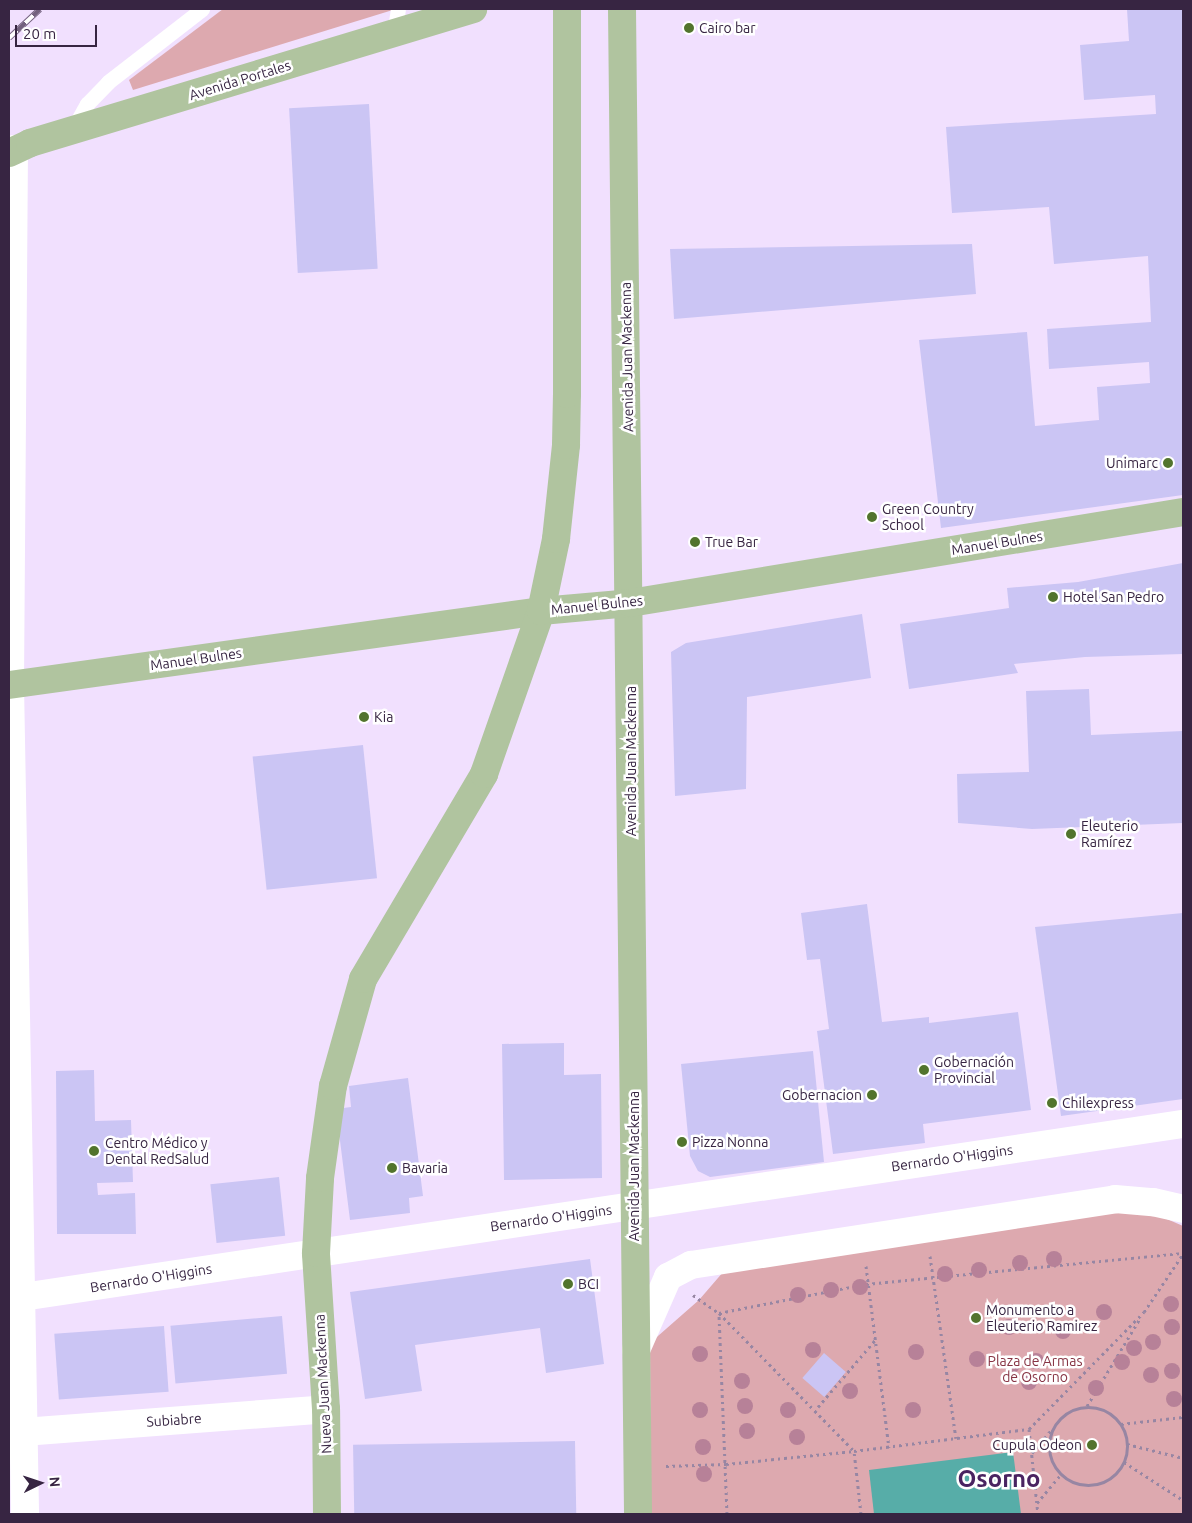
<!DOCTYPE html>
<meta charset="utf-8">
<style>
body{margin:0}
#map{position:relative;width:1192px;height:1523px;overflow:hidden;background:#f1e0fe;font-family:Ubuntu,sans-serif}
div>[style]{position:absolute}
.green>*{inset:0;background:#dda9af}
.water>*{inset:0;background:#57ada8}
.building>*{inset:0;background:#cbc5f4;transform-origin:0 0}
.path>*{height:3px;margin-top:-1.5px;transform-origin:0;background:repeating-linear-gradient(90deg,#9786a3 0 2.5px,transparent 0 6.5px)}
.path>.ring{margin:-1.5px;padding:0;box-sizing:content-box;background:none;border:3px solid #9786a3;border-radius:50%}
.service>*{height:15px;margin:-7.5px;padding:0 7.5px;transform-origin:7.5px;border-radius:7.5px;background:#fff}
.minor>*{height:28px;margin:-14px;padding:0 14px;transform-origin:14px;border-radius:14px;background:#fff}
.tertiary>*{height:28px;margin:-14px;padding:0 14px;transform-origin:14px;border-radius:14px;background:#fff}
.primary>*{height:28px;margin:-14px;padding:0 14px;transform-origin:14px;border-radius:14px;background:#b0c49f}
.rail>*{height:5.5px;margin-top:-2.75px;transform-origin:0;background:repeating-linear-gradient(90deg,#fff 0 11px,#73617e 0 22px);box-sizing:border-box;border-block:1px solid #73617e}
.trees>*{width:16px;height:16px;margin:-8px;border-radius:50%;background:#b78198}
.dots>*{width:14px;height:14px;translate:-50% -50%;box-sizing:border-box;border:2px solid #fff;border-radius:50%}
span{translate:-50% -50%;white-space:nowrap;text-align:center;line-height:1.15;-webkit-text-stroke:5px #fff;paint-order:stroke}
.poi-label{font-size:14px;color:#372542}
.left{translate:0 -50%;text-align:left}
.right{translate:-100% -50%;text-align:right}
.street-label{font-size:14px;color:#372542}
.park-label{font-size:14px;color:#873444}
.town-label{font-size:24px;color:#4a2361;font-weight:700}
.frame{position:absolute;inset:0;border:10px solid #372542;pointer-events:none}
.north{position:absolute;left:15px;top:1458px;width:50px;height:50px;-webkit-text-stroke:4px #fff;paint-order:stroke;rotate:86deg;font-size:14px;font-weight:700;line-height:20px;text-align:center;color:#372542}
.north::after{content:'';display:block;margin:auto;width:18px;height:22px;background:#372542;clip-path:polygon(50% 0,100% 100%,50% 72%,0 100%)}
.scale{position:absolute;left:15px;top:25px;width:82px;height:22px;box-sizing:border-box;border:2px solid #372542;border-top:0;padding-left:6px;font-size:15px;line-height:18px;white-space:nowrap;color:#372542;-webkit-text-stroke:4px #fff;paint-order:stroke}
</style>
<div id="map">
<div class="green">
<i style="clip-path:polygon(223px 9px,396px 9px,133px 90px,129px 80px)"></i>
<i style="clip-path:polygon(1137px 1206px,1183px 1226px,1183px 1514px,651px 1514px,650px 1343px,699px 1300px,724px 1271px)"></i>
</div>
<div class="water">
<i style="clip-path:polygon(1013px 1452px,1021px 1514px,874px 1514px,869px 1470px)"></i>
</div>
<div class="building">
<i style="clip-path:polygon(1127px 9px,1183px 9px,1183px 495px,941px 528px,919px 340px,1027px 332px,1035px 426px,1099px 420px,1097px 387px,1150px 383px,1149px 362px,1049px 369px,1047px 329px,1151px 322px,1148px 256px,1054px 264px,1049px 207px,952px 213px,946px 127px,1156px 114px,1155px 95px,1084px 100px,1080px 45px,1129px 41px)"></i>
<i style="left:369px;top:104px;width:165px;height:80px;rotate:87deg"></i>
<i style="clip-path:polygon(972px 244px,976px 294px,674px 319px,670px 249px)"></i>
<i style="clip-path:polygon(1183px 563px,1183px 654px,1085px 657px,1014px 664px,1018px 673px,909px 689px,900px 624px,1009px 608px,1007px 588px,1078px 582px)"></i>
<i style="clip-path:polygon(862px 614px,871px 678px,747px 697px,746px 789px,675px 796px,671px 652px,686px 643px)"></i>
<i style="clip-path:polygon(1089px 689px,1091px 735px,1183px 731px,1183px 823px,1032px 829px,958px 823px,957px 774px,1029px 772px,1026px 691px)"></i>
<i style="left:363px;top:745px;width:134px;height:111px;rotate:84deg"></i>
<i style="clip-path:polygon(867px 904px,882px 1022px,929px 1017px,929px 1023px,1018px 1012px,1031px 1110px,923px 1124px,925px 1143px,833px 1154px,817px 1031px,829px 1029px,820px 959px,807px 960px,801px 913px)"></i>
<i style="clip-path:polygon(1183px 913px,1183px 1099px,1061px 1116px,1035px 927px)"></i>
<i style="clip-path:polygon(564px 1043px,564px 1075px,601px 1074px,602px 1178px,504px 1180px,502px 1044px)"></i>
<i style="clip-path:polygon(813px 1051px,824px 1162px,710px 1177px,698px 1171px,690px 1156px,681px 1064px)"></i>
<i style="clip-path:polygon(94px 1070px,95px 1121px,131px 1120px,133px 1182px,97px 1183px,98px 1195px,135px 1193px,136px 1234px,57px 1234px,56px 1071px)"></i>
<i style="clip-path:polygon(408px 1078px,423px 1196px,409px 1198px,410px 1213px,350px 1220px,336px 1109px,351px 1107px,349px 1086px)"></i>
<i style="left:279px;top:1177px;width:59px;height:69px;rotate:84deg"></i>
<i style="clip-path:polygon(590px 1259px,604px 1364px,546px 1373px,540px 1328px,415px 1345px,422px 1391px,365px 1399px,350px 1292px)"></i>
<i style="left:282px;top:1316px;width:58px;height:112px;rotate:85deg"></i>
<i style="left:164px;top:1326px;width:66px;height:110px;rotate:86deg"></i>
<i style="left:824px;top:1353px;width:29px;height:33px;rotate:41deg"></i>
<i style="left:575px;top:1441px;width:73px;height:222px;rotate:89deg"></i>
</div>
<div class="path">
<i style="left:930px;top:1256px;width:184px;rotate:81.9deg"></i>
<i style="left:866px;top:1266px;width:183px;rotate:82.8deg"></i>
<i style="left:693px;top:1295px;width:32px;rotate:35deg"></i>
<i style="left:719px;top:1313px;width:193px;rotate:45.6deg"></i>
<i style="left:1087px;top:1406px;width:104px;rotate:-58.8deg"></i>
<i class="ring" style="left:1049px;top:1407px;width:75px;height:75px"></i>
<i style="left:818px;top:1407px;width:89px;rotate:-49.5deg"></i>
<i style="left:1121px;top:1424px;width:62px;rotate:-6.4deg"></i>
<i style="left:1029px;top:1429px;width:164px;rotate:-45.5deg"></i>
<i style="left:1144px;top:1312px;width:70px;rotate:-56.1deg"></i>
<i style="left:1127px;top:1444px;width:58px;rotate:14deg"></i>
<i style="left:1032px;top:1453px;width:31px;rotate:-50deg"></i>
<i style="left:1124px;top:1462px;width:70px;rotate:32.8deg"></i>
<i style="left:666px;top:1466px;width:60px;rotate:-1.9deg"></i>
<i style="left:726px;top:1464px;width:129px;rotate:-5.8deg"></i>
<i style="left:1037px;top:1503px;width:38px;rotate:-50deg"></i>
<i style="left:727px;top:1514px;width:201px;rotate:-92.3deg"></i>
<i style="left:719px;top:1313px;width:150px;rotate:-11.2deg"></i>
<i style="left:866px;top:1284px;width:319px;rotate:-5.6deg"></i>
<i style="left:861px;top:1514px;width:63px;rotate:-96.3deg"></i>
<i style="left:854px;top:1451px;width:176px;rotate:-7.2deg"></i>
<i style="left:1029px;top:1429px;width:85px;rotate:84deg"></i>
</div>
<div class="service">
<i style="left:394px;top:34px;width:25px;rotate:-81deg"></i>
<i style="left:73px;top:129px;width:29px;rotate:-61deg"></i>
<i style="left:87px;top:104px;width:30px;rotate:-46deg"></i>
<i style="left:108px;top:82px;width:119px;rotate:-37.8deg"></i>
</div>
<div class="minor">
<i style="left:9px;top:1299px;width:1187px;rotate:-8.48deg"></i>
<i style="left:636px;top:1350px;width:80px;rotate:-66.3deg"></i>
<i style="left:668px;top:1277px;width:26px;rotate:-28deg"></i>
<i style="left:691px;top:1265px;width:429px;rotate:-8.8deg"></i>
<i style="left:1115px;top:1199px;width:38px;rotate:5deg"></i>
<i style="left:1153px;top:1202px;width:31px;rotate:13deg"></i>
<i style="left:23px;top:1432px;width:304px;rotate:-4.3deg"></i>
</div>
<div class="tertiary">
<i style="left:14px;top:149px;width:536px;rotate:90.43deg"></i>
<i style="left:10px;top:685px;width:829px;rotate:88.96deg"></i>
</div>
<div class="primary">
<i style="left:622px;top:9px;width:1505px;rotate:89.39deg"></i>
<i style="left:9px;top:153px;width:23px;rotate:-25deg"></i>
<i style="left:30px;top:143px;width:463px;rotate:-16.8deg"></i>
<i style="left:9px;top:685px;width:537px;rotate:-7.92deg"></i>
<i style="left:541px;top:611px;width:89px;rotate:-5.1deg"></i>
<i style="left:630px;top:603px;width:560px;rotate:-9.34deg"></i>
<i style="left:327px;top:1514px;width:105px;rotate:-90.5deg"></i>
<i style="left:326px;top:1409px;width:156px;rotate:-93.7deg"></i>
<i style="left:316px;top:1253px;width:75px;rotate:-86.9deg"></i>
<i style="left:320px;top:1178px;width:93px;rotate:-82deg"></i>
<i style="left:333px;top:1086px;width:111px;rotate:-74.3deg"></i>
<i style="left:363px;top:979px;width:238px;rotate:-59.4deg"></i>
<i style="left:484px;top:774px;width:173px;rotate:-70.7deg"></i>
<i style="left:541px;top:611px;width:74px;rotate:-78.2deg"></i>
<i style="left:556px;top:539px;width:95px;rotate:-83.9deg"></i>
<i style="left:566px;top:445px;width:51px;rotate:-88.9deg"></i>
<i style="left:567px;top:394px;width:385px;rotate:-90deg"></i>
</div>
<div class="rail">
<i style="left:9px;top:38px;width:42px;rotate:-43.1deg"></i>
</div>
<div class="trees">
<i style="left:1054px;top:1259px"></i>
<i style="left:1020px;top:1263px"></i>
<i style="left:979px;top:1270px"></i>
<i style="left:945px;top:1274px"></i>
<i style="left:860px;top:1287px"></i>
<i style="left:831px;top:1290px"></i>
<i style="left:798px;top:1295px"></i>
<i style="left:1171px;top:1304px"></i>
<i style="left:1104px;top:1312px"></i>
<i style="left:1009px;top:1327px"></i>
<i style="left:1172px;top:1327px"></i>
<i style="left:1063px;top:1331px"></i>
<i style="left:1153px;top:1342px"></i>
<i style="left:1134px;top:1348px"></i>
<i style="left:813px;top:1350px"></i>
<i style="left:916px;top:1352px"></i>
<i style="left:700px;top:1354px"></i>
<i style="left:977px;top:1359px"></i>
<i style="left:1036px;top:1361px"></i>
<i style="left:1122px;top:1362px"></i>
<i style="left:1012px;top:1365px"></i>
<i style="left:1172px;top:1371px"></i>
<i style="left:1151px;top:1375px"></i>
<i style="left:742px;top:1381px"></i>
<i style="left:1029px;top:1382px"></i>
<i style="left:1096px;top:1388px"></i>
<i style="left:850px;top:1391px"></i>
<i style="left:1174px;top:1399px"></i>
<i style="left:745px;top:1406px"></i>
<i style="left:700px;top:1410px"></i>
<i style="left:788px;top:1410px"></i>
<i style="left:913px;top:1410px"></i>
<i style="left:747px;top:1431px"></i>
<i style="left:797px;top:1437px"></i>
<i style="left:703px;top:1447px"></i>
<i style="left:704px;top:1474px"></i>
</div>
<div class="dots">
<i style="left:689px;top:28px;background:#52742d"></i>
<i style="left:1168px;top:463px;background:#52742d"></i>
<i style="left:872px;top:517px;background:#52742d"></i>
<i style="left:695px;top:542px;background:#52742d"></i>
<i style="left:1053px;top:597px;background:#52742d"></i>
<i style="left:364px;top:717px;background:#52742d"></i>
<i style="left:1071px;top:834px;background:#52742d"></i>
<i style="left:924px;top:1070px;background:#52742d"></i>
<i style="left:872px;top:1095px;background:#52742d"></i>
<i style="left:1052px;top:1103px;background:#52742d"></i>
<i style="left:682px;top:1142px;background:#52742d"></i>
<i style="left:94px;top:1151px;background:#52742d"></i>
<i style="left:392px;top:1168px;background:#52742d"></i>
<i style="left:568px;top:1284px;background:#52742d"></i>
<i style="left:976px;top:1318px;background:#52742d"></i>
<i style="left:1092px;top:1445px;background:#52742d"></i>
</div>
<div class="poi-label">
<span class="left" style="left:699px;top:28px">Cairo bar</span>
<span class="right" style="left:1158px;top:463px">Unimarc</span>
<span class="left" style="left:882px;top:517px">Green Country<br>School</span>
<span class="left" style="left:705px;top:542px">True Bar</span>
<span class="left" style="left:1063px;top:597px">Hotel San Pedro</span>
<span class="left" style="left:374px;top:717px">Kia</span>
<span class="left" style="left:1081px;top:834px">Eleuterio<br>Ramírez</span>
<span class="left" style="left:934px;top:1070px">Gobernación<br>Provincial</span>
<span class="right" style="left:862px;top:1095px">Gobernacion</span>
<span class="left" style="left:1062px;top:1103px">Chilexpress</span>
<span class="left" style="left:692px;top:1142px">Pizza Nonna</span>
<span class="left" style="left:105px;top:1151px">Centro Médico y<br>Dental RedSalud</span>
<span class="left" style="left:402px;top:1168px">Bavaria</span>
<span class="left" style="left:578px;top:1284px">BCI</span>
<span class="left" style="left:986px;top:1318px">Monumento a<br>Eleuterio Ramirez</span>
<span class="right" style="left:1082px;top:1445px">Cupula Odeon</span>
</div>
<div class="street-label">
<span style="left:240px;top:80px;rotate:-17deg">Avenida Portales</span>
<span style="left:627px;top:357px;rotate:-91deg">Avenida Juan Mackenna</span>
<span style="left:997px;top:543px;rotate:-9deg">Manuel Bulnes</span>
<span style="left:597px;top:605px;rotate:-6deg">Manuel Bulnes</span>
<span style="left:196px;top:659px;rotate:-8deg">Manuel Bulnes</span>
<span style="left:631px;top:761px;rotate:-90deg">Avenida Juan Mackenna</span>
<span style="left:952px;top:1158px;rotate:-8deg">Bernardo O'Higgins</span>
<span style="left:634px;top:1166px;rotate:-90deg">Avenida Juan Mackenna</span>
<span style="left:551px;top:1218px;rotate:-8deg">Bernardo O'Higgins</span>
<span style="left:151px;top:1278px;rotate:-9deg">Bernardo O'Higgins</span>
<span style="left:323px;top:1384px;rotate:-93deg">Nueva Juan Mackenna</span>
<span style="left:174px;top:1420px;rotate:-4deg">Subiabre</span>
</div>
<div class="park-label">
<span style="left:1035px;top:1369px">Plaza de Armas<br>de Osorno</span>
</div>
<div class="town-label">
<span style="left:999px;top:1479px">Osorno</span>
</div>
<div class="frame"></div>
<div class="north">N</div>
<div class="scale">20 m</div>
</div>
